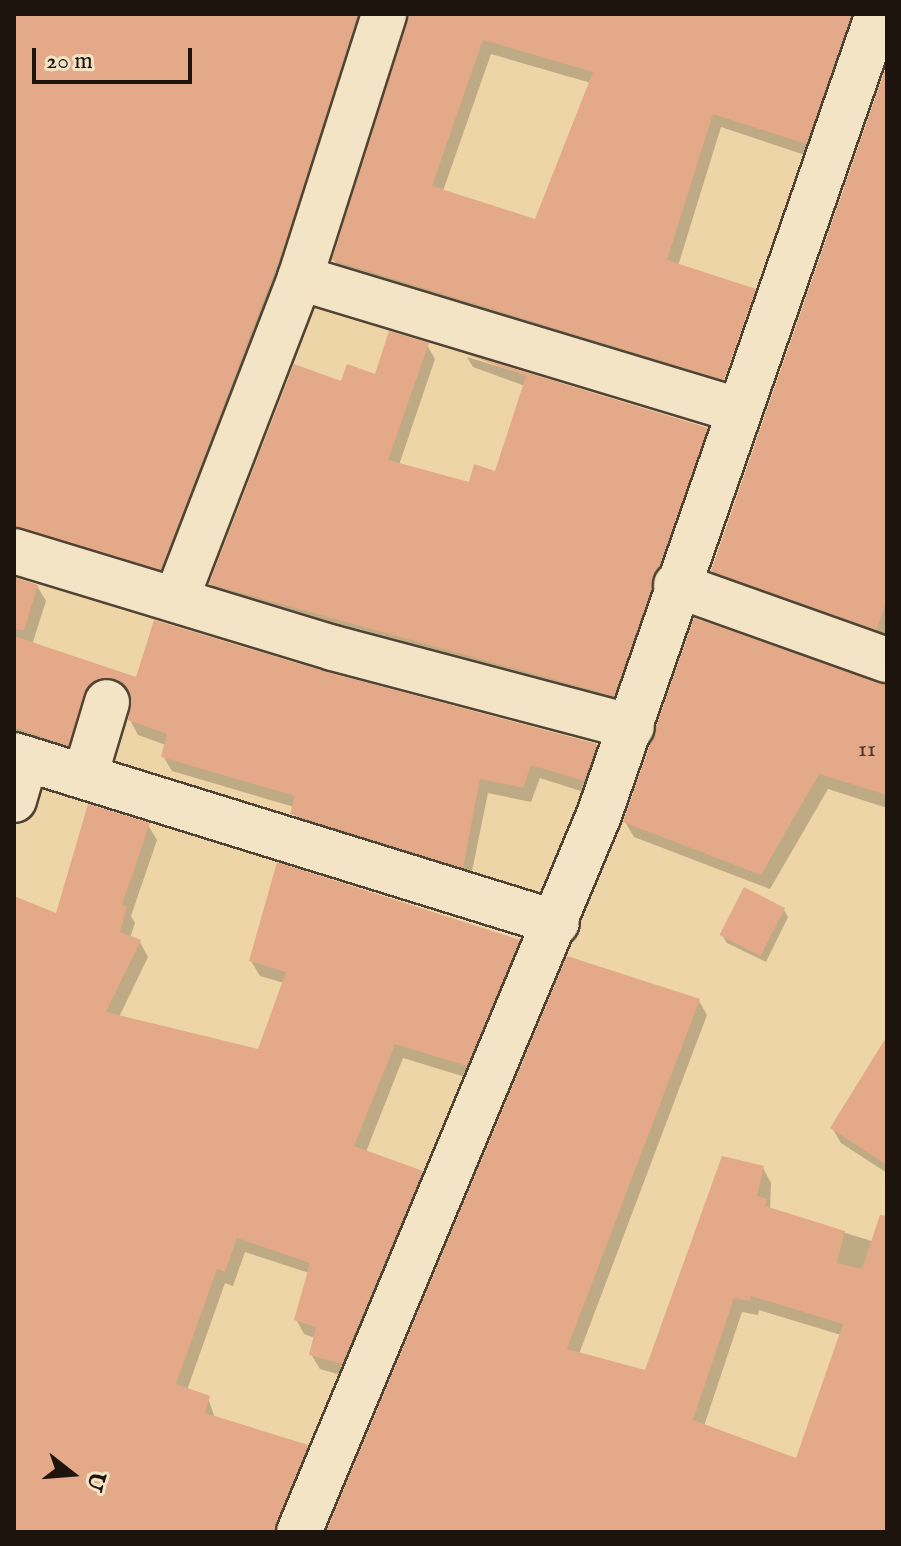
<!DOCTYPE html>
<style>
body{margin:0}
#map{position:relative;width:901px;height:1546px;overflow:hidden;background:#eed5a7;font-family:"IM FELL English",serif}
div>[style]{position:absolute}
.shadow>*{inset:0;background:#0003}
.building>*{inset:0;background:#e3a988;transform-origin:0 0}
.roads{filter:drop-shadow(2px 0 #524434) drop-shadow(-2px 0 #524434) drop-shadow(0 2px #524434) drop-shadow(0 -2px #524434)}
.street>*{height:44px;margin:-22px;padding:0 22px;transform-origin:22px;border-radius:22px;background:#f4e4c6}
span{translate:-50% -50%;white-space:nowrap;text-align:center;line-height:1.15;-webkit-text-stroke:7px #f4e4c6;paint-order:stroke}
.number-label{font-size:24px;color:#4f392c}
.number-label span{-webkit-text-stroke-width:0}
.frame{position:absolute;inset:0;border:16px solid #1e140e;pointer-events:none}
.north{position:absolute;left:32px;top:1434px;width:80px;height:80px;-webkit-text-stroke:6px #f4e4c6;paint-order:stroke;rotate:107deg;font-size:22px;font-weight:700;line-height:32px;text-align:center;color:#1e140e}
.north::after{content:'';display:block;margin:auto;width:28px;height:36px;background:#1e140e;clip-path:polygon(50% 0,100% 100%,50% 72%,0 100%)}
.scale{position:absolute;left:32px;top:48px;width:160px;height:36px;box-sizing:border-box;border:4px solid #1e140e;border-top:0;padding-left:10px;font-size:24px;line-height:28px;white-space:nowrap;color:#1e140e;-webkit-text-stroke:6px #f4e4c6;paint-order:stroke}
</style>
<div id="map">
<div class="shadow">
<i style="clip-path:polygon(14px 14px,374px 14px,169px 583px,14px 543px)"></i>
<i style="clip-path:polygon(evenodd,410px 14px,855px 14px,814px 158px,721px 127px,678px 266px,754px 290px,763px 305px,732px 394px,343px 275px,334px 260px,410px 14px,491px 54px,591px 83px,536px 221px,443px 191px,491px 54px,410px 14px,750px 299px,754px 299px,723px 390px,719px 389px,750px 299px)"></i>
<i style="clip-path:polygon(872px 113px,887px 119px,887px 645px,721px 586px,713px 571px)"></i>
<i style="clip-path:polygon(427px 345px,435px 359px,399px 465px,471px 484px,496px 473px,525px 386px,473px 367px,467px 357px,706px 429px,714px 443px,621px 709px,219px 598px,211px 584px,342px 384px,376px 376px)"></i>
<i style="clip-path:polygon(14px 577px,37px 586px,46px 601px,32px 645px,137px 679px,326px 674px,596px 745px,605px 760px,593px 795px,540px 778px,531px 802px,488px 793px,470px 881px,301px 829px,294px 807px,172px 771px,163px 756px,166px 745px,138px 735px,130px 720px,133px 699px,111px 692px,76px 759px,14px 748px)"></i>
<i style="clip-path:polygon(887px 684px,887px 808px,828px 789px,770px 889px,634px 837px,625px 822px)"></i>
<i style="clip-path:polygon(148px 825px,157px 840px,131px 916px,135px 923px,130px 938px,140px 942px,148px 957px,119px 1017px,259px 1051px,284px 983px,260px 976px,251px 961px,518px 942px,527px 956px,475px 1080px,403px 1058px,366px 1152px,422px 1172px,430px 1187px,351px 1378px,320px 1369px,311px 1354px,315px 1338px,304px 1334px,296px 1319px,309px 1273px,245px 1252px,233px 1286px,225px 1283px,187px 1390px,208px 1398px,215px 1418px,307px 1446px,316px 1461px,286px 1532px,14px 1532px,14px 898px,57px 916px)"></i>
<i style="clip-path:polygon(784px 910px,788px 917px,766px 962px,727px 943px,722px 935px)"></i>
<i style="clip-path:polygon(evenodd,699px 1001px,707px 1015px,579px 1354px,646px 1372px,763px 1168px,771px 1183px,770px 1210px,875px 1242px,887px 1220px,887px 1532px,328px 1532px,699px 1001px,759px 1310px,841px 1335px,798px 1461px,704px 1426px,742px 1312px,758px 1315px,759px 1310px)"></i>
<i style="clip-path:polygon(887px 1054px,887px 1173px,841px 1143px,832px 1128px)"></i>
</div>
<div class="building">
<i style="clip-path:polygon(14px 14px,358px 14px,284px 247px,161px 570px,14px 527px)"></i>
<i style="clip-path:polygon(evenodd,408px 14px,852px 14px,806px 144px,713px 114px,667px 260px,756px 289px,724px 380px,332px 260px,408px 14px,483px 40px,593px 72px,535px 219px,432px 186px,483px 40px)"></i>
<i style="clip-path:polygon(886px 67px,887px 598px,877px 630px,711px 571px)"></i>
<i style="clip-path:polygon(389px 331px,429px 343px,388px 460px,469px 482px,474px 464px,495px 471px,526px 376px,463px 353px,708px 428px,614px 696px,209px 584px,294px 364px,341px 381px,347px 364px,375px 374px)"></i>
<i style="clip-path:polygon(14px 577px,38px 585px,24px 630px,14px 629px)"></i>
<i style="clip-path:polygon(694px 618px,887px 684px,887px 795px,819px 774px,761px 875px,623px 822px)"></i>
<i style="clip-path:polygon(154px 620px,327px 672px,597px 744px,584px 781px,531px 765px,523px 788px,480px 779px,463px 868px,290px 814px,295px 796px,161px 757px,167px 734px,128px 720px,131px 695px,115px 678px,89px 684px,68px 746px,14px 727px,14px 636px,136px 677px)"></i>
<i style="clip-path:polygon(88px 804px,150px 823px,122px 905px,127px 907px,120px 932px,141px 940px,106px 1012px,258px 1049px,286px 972px,249px 961px,277px 862px,520px 940px,467px 1066px,395px 1044px,354px 1146px,423px 1171px,342px 1364px,309px 1355px,316px 1327px,294px 1320px,310px 1263px,237px 1238px,225px 1272px,217px 1269px,176px 1384px,210px 1396px,205px 1413px,308px 1445px,275px 1532px,14px 1532px,14px 896px,56px 913px)"></i>
<i style="left:744px;top:887px;width:46px;height:54px;rotate:27deg"></i>
<i style="clip-path:polygon(evenodd,567px 956px,700px 999px,567px 1349px,645px 1370px,722px 1156px,764px 1166px,757px 1196px,767px 1199px,765px 1206px,845px 1231px,837px 1263px,862px 1269px,880px 1215px,887px 1216px,887px 1532px,326px 1532px,567px 956px,751px 1296px,843px 1324px,796px 1458px,693px 1420px,734px 1298px,750px 1301px,751px 1296px)"></i>
<i style="clip-path:polygon(887px 1036px,887px 1165px,830px 1128px)"></i>
</div>
<div class="roads">
<div class="street">
<i style="left:300px;top:278px;width:456px;rotate:16.8deg"></i>
<i style="left:14px;top:551px;width:333px;rotate:16.9deg"></i>
<i style="left:333px;top:648px;width:309px;rotate:14.8deg"></i>
<i style="left:676px;top:585px;width:224px;rotate:19.6deg"></i>
<i style="left:177px;top:597px;width:342px;rotate:-68.9deg"></i>
<i style="left:300px;top:278px;width:277px;rotate:-72.3deg"></i>
<i style="left:14px;top:755px;width:568px;rotate:17.19deg"></i>
<i style="left:85px;top:776px;width:77px;rotate:-73.4deg"></i>
<i style="left:14px;top:800px;width:43px;rotate:-73.7deg"></i>
<i style="left:299px;top:1532px;width:777px;rotate:-67.3deg"></i>
<i style="left:599px;top:815px;width:848px;rotate:-70.8deg"></i>
</div>
</div>
<div class="number-label">
<span style="left:867px;top:750px">11</span>
</div>
<div class="frame"></div>
<div class="north">U</div>
<div class="scale">20 m</div>
</div>
